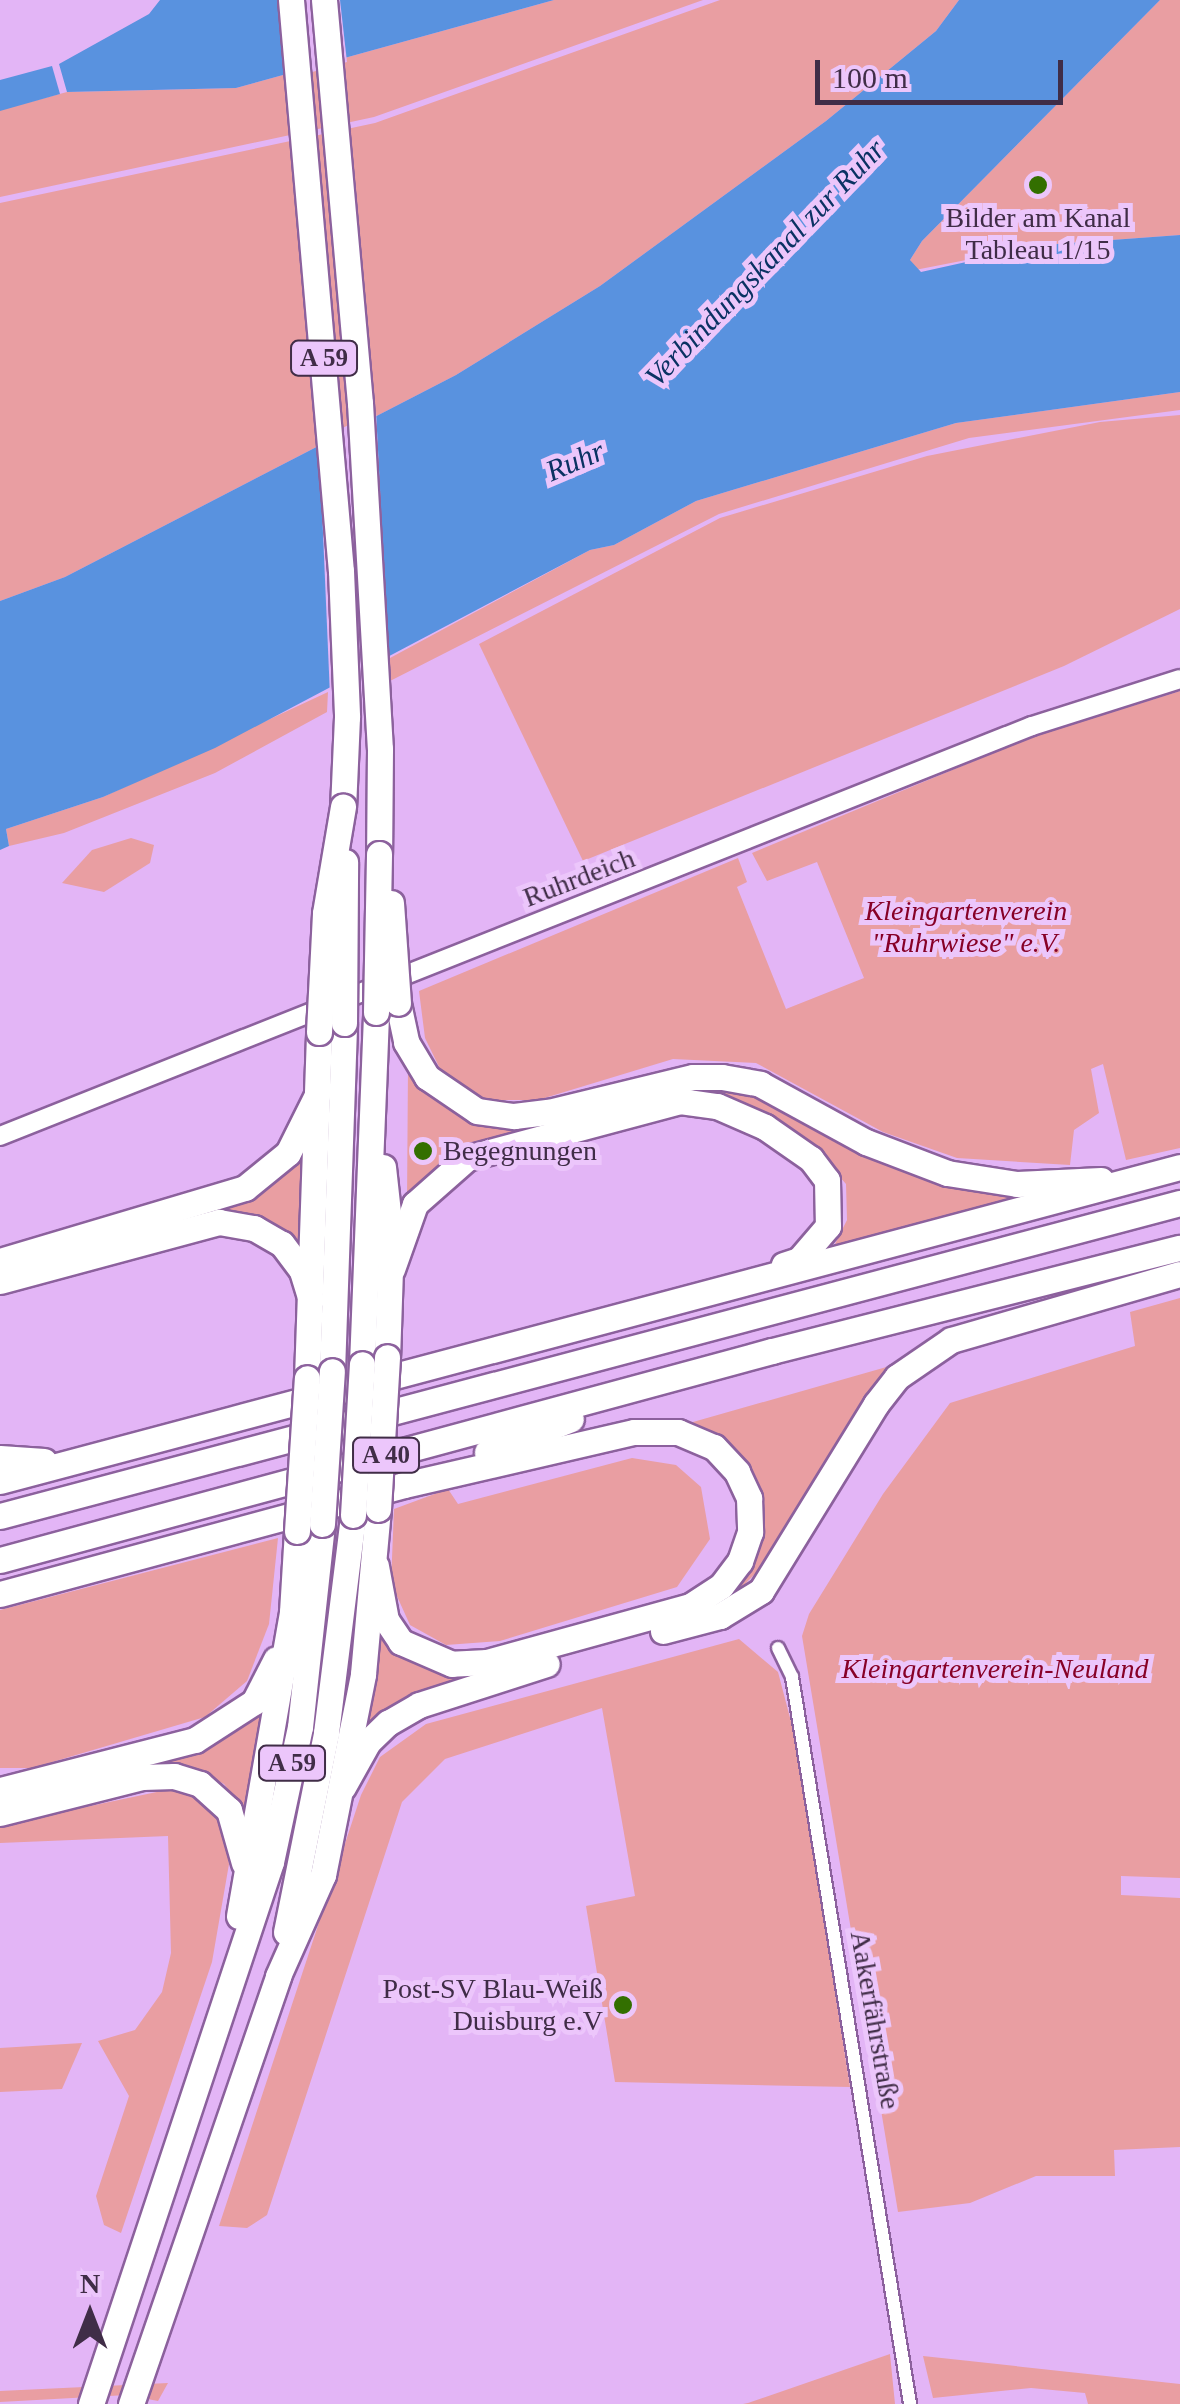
<!DOCTYPE html>
<meta charset="utf-8">
<style>
body{margin:0}
#map{position:relative;width:1180px;height:2404px;overflow:hidden;background:#e3b5f6;font-family:"Times New Roman",serif}
div>[style]{position:absolute}
.green>*{inset:0;background:#e99ea2}
.water>*{inset:0;background:#5992df}
.pier>*{inset:0;background:#e3b5f6}
.roads{filter:drop-shadow(2px 0 #8c619d) drop-shadow(-2px 0 #8c619d) drop-shadow(0 2px #8c619d) drop-shadow(0 -2px #8c619d)}
.street>*{height:12px;margin:-6px;padding:0 6px;transform-origin:6px;border-radius:6px;background:#fff}
.secondary>*{height:18px;margin:-9px;padding:0 9px;transform-origin:9px;border-radius:9px;background:#fff}
.highway>*{height:25px;margin:-12.5px;padding:0 12.5px;transform-origin:12.5px;border-radius:12.5px;background:#fff}
.bridges{filter:drop-shadow(2px 0 #8c619d) drop-shadow(-2px 0 #8c619d) drop-shadow(0 2px #8c619d) drop-shadow(0 -2px #8c619d)}
.highway-bridge>*{height:25px;margin:-12.5px;padding:0 12.5px;transform-origin:12.5px;border-radius:12.5px;background:#fff}
.dots>*{width:28px;height:28px;translate:-50% -50%;box-sizing:border-box;border:5px solid #ecc6fb;border-radius:50%}
span{translate:-50% -50%;white-space:nowrap;text-align:center;line-height:1.15;-webkit-text-stroke:10px #ecc6fb;paint-order:stroke}
.shield-label span{padding:2px 8px;background:#ecc6fb;border:2px solid;border-radius:8px;-webkit-text-stroke-width:0}
.shield-label{font-size:25px;color:#402d47;font-weight:700}
.poi-label{font-size:28px;color:#402d47}
.left{translate:0 -50%;text-align:left}
.right{translate:-100% -50%;text-align:right}
.street-label{font-size:28px;color:#402d47}
.park-label{font-size:28px;color:#870027;font-style:italic}
.water-label{font-size:30px;color:#0a3263;font-style:italic}
.north{position:absolute;left:40px;top:2264px;width:100px;height:100px;-webkit-text-stroke:8px #ecc6fb;paint-order:stroke;rotate:0deg;font-size:28px;font-weight:700;line-height:40px;text-align:center;color:#402d47}
.north::after{content:'';display:block;margin:auto;width:35px;height:45px;background:#402d47;clip-path:polygon(50% 0,100% 100%,50% 72%,0 100%)}
.scale{position:absolute;left:815px;top:60px;width:248px;height:45px;box-sizing:border-box;border:5px solid #402d47;border-top:0;padding-left:12px;font-size:30px;line-height:35px;white-space:nowrap;color:#402d47;-webkit-text-stroke:8px #ecc6fb;paint-order:stroke}
</style>
<div id="map">
<div class="green">
<i style="clip-path:polygon(554px 0,703px 0,374px 117px,0 197px,0 110px,67px 92px,236px 88px)"></i>
<i style="clip-path:polygon(720px 0,959px 0,936px 31px,826px 121px,600px 286px,456px 375px,65px 577px,0 601px,0 203px,375px 123px)"></i>
<i style="clip-path:polygon(1160px 0,1180px 0,1180px 235px,1043px 245px,915px 270px,910px 260px,922px 241px)"></i>
<i style="clip-path:polygon(1180px 392px,1180px 410px,969px 438px,719px 514px,390px 681px,390px 658px,590px 550px,614px 545px,696px 501px,956px 423px)"></i>
<i style="clip-path:polygon(1180px 415px,1180px 609px,1064px 666px,583px 861px,479px 644px,720px 518px,927px 456px,1100px 422px)"></i>
<i style="clip-path:polygon(1180px 691px,1180px 1148px,1126px 1160px,1103px 1064px,1091px 1069px,1099px 1113px,1074px 1130px,1070px 1165px,957px 1158px,883px 1132px,756px 1063px,673px 1059px,538px 1100px,485px 1100px,443px 1075px,425px 1038px,419px 991px,738px 858px,747px 882px,737px 887px,786px 1009px,864px 978px,817px 862px,767px 881px,752px 853px,1032px 737px)"></i>
<i style="clip-path:polygon(328px 692px,327px 712px,215px 773px,64px 833px,9px 846px,6px 829px,103px 797px)"></i>
<i style="clip-path:polygon(131px 838px,154px 845px,150px 863px,104px 892px,62px 883px,92px 850px)"></i>
<i style="clip-path:polygon(408px 1066px,515px 1124px,516px 1131px,443px 1162px,407px 1201px)"></i>
<i style="clip-path:polygon(701px 1085px,740px 1088px,1036px 1193px,834px 1246px,847px 1220px,846px 1184px,814px 1148px,670px 1095px)"></i>
<i style="clip-path:polygon(304px 1146px,301px 1252px,201px 1213px)"></i>
<i style="clip-path:polygon(1180px 1298px,1180px 1878px,1121px 1876px,1121px 1895px,1180px 1898px,1180px 2147px,1114px 2150px,1115px 2176px,1036px 2176px,970px 2203px,898px 2212px,802px 1636px,809px 1614px,883px 1494px,950px 1403px,1135px 1346px,1130px 1312px)"></i>
<i style="clip-path:polygon(890px 1366px,775px 1554px,739px 1590px,763px 1513px,753px 1477px,729px 1443px,686px 1424px)"></i>
<i style="clip-path:polygon(632px 1458px,676px 1465px,701px 1487px,710px 1539px,677px 1587px,500px 1641px,446px 1645px,410px 1625px,391px 1583px,394px 1509px,448px 1489px,458px 1504px)"></i>
<i style="clip-path:polygon(278px 1538px,269px 1624px,247px 1681px,205px 1717px,32px 1768px,0 1768px,0 1610px)"></i>
<i style="clip-path:polygon(378px 1625px,462px 1672px,462px 1680px,361px 1734px)"></i>
<i style="clip-path:polygon(739px 1639px,778px 1672px,794px 1733px,850px 2087px,615px 2082px,586px 1906px,635px 1896px,602px 1708px,445px 1759px,402px 1802px,267px 2215px,247px 2228px,219px 2226px,361px 1795px,380px 1757px,426px 1724px)"></i>
<i style="clip-path:polygon(265px 1702px,245px 1811px,224px 1784px,191px 1766px,151px 1763px)"></i>
<i style="clip-path:polygon(171px 1789px,195px 1793px,220px 1816px,229px 1864px,212px 1962px,121px 2233px,104px 2225px,96px 2196px,129px 2096px,98px 2041px,135px 2030px,162px 1992px,171px 1953px,168px 1836px,0 1843px,0 1825px)"></i>
<i style="clip-path:polygon(82px 2043px,62px 2089px,0 2092px,0 2048px)"></i>
<i style="clip-path:polygon(890px 2354px,895px 2404px,743px 2404px,748px 2403px)"></i>
<i style="clip-path:polygon(923px 2356px,1180px 2384px,1180px 2404px,1088px 2404px,1085px 2393px,1031px 2388px,933px 2398px)"></i>
<i style="clip-path:polygon(168px 2383px,158px 2401px,127px 2395px,0 2402px,0 2391px)"></i>
</div>
<div class="water">
<i style="clip-path:polygon(160px 0,554px 0,236px 88px,67px 92px,59px 64px,149px 14px)"></i>
<i style="clip-path:polygon(959px 0,1160px 0,922px 241px,910px 260px,921px 272px,1043px 245px,1180px 235px,1180px 392px,956px 423px,696px 501px,614px 545px,590px 550px,215px 748px,103px 797px,6px 829px,9px 846px,0 850px,0 601px,65px 577px,456px 375px,600px 286px,826px 121px,936px 31px)"></i>
<i style="clip-path:polygon(52px 66px,60px 94px,0 111px,0 80px)"></i>
</div>
<div class="pier">
<i style="clip-path:polygon(279px 0,340px 0,347px 62px,288px 79px)"></i>
<i style="clip-path:polygon(376px 411px,389px 665px,330px 696px,319px 440px)"></i>
</div>
<div class="roads">
<div class="street">
<i style="left:778px;top:1648px;width:32px;rotate:64deg"></i>
<i style="left:792px;top:1677px;width:737px;rotate:80.78deg"></i>
</div>
<div class="secondary">
<i style="left:0;top:1136px;width:1110px;rotate:-21.67deg"></i>
<i style="left:1032px;top:726px;width:155px;rotate:-17.6deg"></i>
</div>
<div class="highway">
<i style="left:291px;top:0;width:573px;rotate:85deg"></i>
<i style="left:341px;top:571px;width:146px;rotate:87.6deg"></i>
<i style="left:347px;top:717px;width:90px;rotate:92.5deg"></i>
<i style="left:324px;top:0;width:405px;rotate:84.9deg"></i>
<i style="left:360px;top:403px;width:347px;rotate:86.7deg"></i>
<i style="left:380px;top:749px;width:105px;rotate:90.5deg"></i>
<i style="left:398px;top:1003px;width:40px;rotate:78deg"></i>
<i style="left:406px;top:1042px;width:41px;rotate:59deg"></i>
<i style="left:427px;top:1077px;width:60px;rotate:34.2deg"></i>
<i style="left:477px;top:1111px;width:37px;rotate:8deg"></i>
<i style="left:514px;top:1116px;width:35px;rotate:-7deg"></i>
<i style="left:549px;top:1112px;width:148px;rotate:-13.7deg"></i>
<i style="left:693px;top:1077px;width:29px"></i>
<i style="left:722px;top:1077px;width:39px;rotate:10deg"></i>
<i style="left:760px;top:1084px;width:121px;rotate:28.7deg"></i>
<i style="left:866px;top:1142px;width:87px;rotate:20.9deg"></i>
<i style="left:947px;top:1173px;width:71px;rotate:8.9deg"></i>
<i style="left:1017px;top:1184px;width:84px;rotate:-2.7deg"></i>
<i style="left:383px;top:1167px;width:72px;rotate:83.7deg"></i>
<i style="left:391px;top:1239px;width:118px;rotate:91.9deg"></i>
<i style="left:0;top:1261px;width:256px;rotate:-16.6deg"></i>
<i style="left:245px;top:1188px;width:55px;rotate:-39.1deg"></i>
<i style="left:288px;top:1153px;width:65px;rotate:-63.4deg"></i>
<i style="left:392px;top:1269px;width:69px;rotate:-70.5deg"></i>
<i style="left:415px;top:1204px;width:69px;rotate:-41.5deg"></i>
<i style="left:467px;top:1158px;width:220px;rotate:-15deg"></i>
<i style="left:680px;top:1101px;width:37px;rotate:8deg"></i>
<i style="left:717px;top:1106px;width:52px;rotate:23.6deg"></i>
<i style="left:765px;top:1127px;width:56px;rotate:34.8deg"></i>
<i style="left:811px;top:1159px;width:26px;rotate:53deg"></i>
<i style="left:827px;top:1180px;width:46px;rotate:88.8deg"></i>
<i style="left:828px;top:1226px;width:45px;rotate:130.5deg"></i>
<i style="left:799px;top:1260px;width:16px;rotate:162deg"></i>
<i style="left:0;top:1281px;width:227px;rotate:-15.1deg"></i>
<i style="left:219px;top:1222px;width:36px;rotate:10deg"></i>
<i style="left:254px;top:1228px;width:32px;rotate:30deg"></i>
<i style="left:282px;top:1244px;width:34px;rotate:53deg"></i>
<i style="left:302px;top:1271px;width:30px;rotate:73deg"></i>
<i style="left:362px;top:1364px;width:352px;rotate:-87.7deg"></i>
<i style="left:332px;top:1371px;width:348px;rotate:-88deg"></i>
<i style="left:307px;top:1378px;width:346px;rotate:-88deg"></i>
<i style="left:487px;top:1452px;width:90px;rotate:-21.4deg"></i>
<i style="left:0;top:1458px;width:44px;rotate:3.9deg"></i>
<i style="left:0;top:1481px;width:1221px;rotate:-14.9deg"></i>
<i style="left:0;top:1516px;width:1221px;rotate:-14.86deg"></i>
<i style="left:0;top:1560px;width:800px;rotate:-15.15deg"></i>
<i style="left:772px;top:1351px;width:421px;rotate:-14.2deg"></i>
<i style="left:0;top:1594px;width:418px;rotate:-15.1deg"></i>
<i style="left:404px;top:1485px;width:236px;rotate:-13deg"></i>
<i style="left:634px;top:1432px;width:44px"></i>
<i style="left:678px;top:1432px;width:39px;rotate:23deg"></i>
<i style="left:714px;top:1447px;width:34px;rotate:47deg"></i>
<i style="left:737px;top:1472px;width:29px;rotate:65deg"></i>
<i style="left:749px;top:1498px;width:34px;rotate:88deg"></i>
<i style="left:750px;top:1532px;width:31px;rotate:109deg"></i>
<i style="left:740px;top:1561px;width:31px;rotate:127deg"></i>
<i style="left:721px;top:1586px;width:37px;rotate:147deg"></i>
<i style="left:690px;top:1606px;width:211px;rotate:164.6deg"></i>
<i style="left:487px;top:1662px;width:35px;rotate:177deg"></i>
<i style="left:452px;top:1664px;width:56px;rotate:-156.7deg"></i>
<i style="left:401px;top:1642px;width:27px;rotate:-124deg"></i>
<i style="left:386px;top:1620px;width:55px;rotate:-100.5deg"></i>
<i style="left:663px;top:1631px;width:59px;rotate:-14.7deg"></i>
<i style="left:720px;top:1616px;width:48px;rotate:-31.4deg"></i>
<i style="left:761px;top:1591px;width:220px;rotate:-58.4deg"></i>
<i style="left:876px;top:1404px;width:34px;rotate:-52deg"></i>
<i style="left:897px;top:1377px;width:65px;rotate:-34.4deg"></i>
<i style="left:951px;top:1340px;width:238px;rotate:-16.1deg"></i>
<i style="left:343px;top:1787px;width:51px;rotate:-60.9deg"></i>
<i style="left:368px;top:1742px;width:28px;rotate:-44deg"></i>
<i style="left:388px;top:1723px;width:36px;rotate:-30deg"></i>
<i style="left:419px;top:1705px;width:134px;rotate:-17.8deg"></i>
<i style="left:0;top:1790px;width:201px;rotate:-14.4deg"></i>
<i style="left:195px;top:1740px;width:70px;rotate:-32.8deg"></i>
<i style="left:254px;top:1702px;width:48px;rotate:-62.9deg"></i>
<i style="left:0;top:1813px;width:146px;rotate:-14.2deg"></i>
<i style="left:142px;top:1777px;width:32px;rotate:-2deg"></i>
<i style="left:174px;top:1776px;width:27px;rotate:17deg"></i>
<i style="left:200px;top:1784px;width:39px;rotate:42deg"></i>
<i style="left:229px;top:1810px;width:55px;rotate:74.2deg"></i>
<i style="left:239px;top:1916px;width:309px;rotate:-80.1deg"></i>
<i style="left:292px;top:1612px;width:81px;rotate:-86.5deg"></i>
<i style="left:286px;top:1932px;width:203px;rotate:-78.6deg"></i>
<i style="left:326px;top:1733px;width:220px;rotate:-82.9deg"></i>
<i style="left:91px;top:2404px;width:571px;rotate:-71.63deg"></i>
<i style="left:271px;top:1862px;width:138px;rotate:-77.9deg"></i>
<i style="left:300px;top:1727px;width:204px;rotate:-83.8deg"></i>
<i style="left:131px;top:2404px;width:453px;rotate:-71deg"></i>
<i style="left:278px;top:1976px;width:111px;rotate:-66deg"></i>
<i style="left:323px;top:1875px;width:205px;rotate:-78.7deg"></i>
<i style="left:363px;top:1674px;width:166px;rotate:-84.8deg"></i>
</div>
</div>
<div class="bridges">
<div class="highway-bridge">
<i style="left:391px;top:903px;width:100px;rotate:86deg"></i>
<i style="left:376px;top:1012px;width:158px;rotate:-88.9deg"></i>
<i style="left:344px;top:1023px;width:161px;rotate:-89.6deg"></i>
<i style="left:319px;top:1032px;width:119px;rotate:-87.1deg"></i>
<i style="left:325px;top:913px;width:108px;rotate:-80.4deg"></i>
<i style="left:378px;top:1509px;width:152px;rotate:-86.6deg"></i>
<i style="left:353px;top:1515px;width:151px;rotate:-86.6deg"></i>
<i style="left:322px;top:1524px;width:153px;rotate:-86.3deg"></i>
<i style="left:297px;top:1531px;width:153px;rotate:-86.3deg"></i>
</div>
</div>
<div class="dots">
<i style="left:1038px;top:185px;background:#336f00"></i>
<i style="left:423px;top:1151px;background:#336f00"></i>
<i style="left:623px;top:2005px;background:#336f00"></i>
</div>
<div class="shield-label">
<span style="left:324px;top:358px">A 59</span>
<span style="left:386px;top:1455px">A 40</span>
<span style="left:292px;top:1763px">A 59</span>
</div>
<div class="poi-label">
<span style="left:1038px;top:234px">Bilder am Kanal<br>Tableau 1/15</span>
<span class="left" style="left:443px;top:1151px">Begegnungen</span>
<span class="right" style="left:603px;top:2005px">Post-SV Blau-Weiß<br>Duisburg e.V</span>
</div>
<div class="street-label">
<span style="left:579px;top:878px;rotate:-21deg">Ruhrdeich</span>
<span style="left:875px;top:2020px;rotate:80deg">Aakerfährstraße</span>
</div>
<div class="park-label">
<span style="left:966px;top:927px">Kleingartenverein<br>"Ruhrwiese" e.V.</span>
<span style="left:995px;top:1669px">Kleingartenverein-Neuland</span>
</div>
<div class="water-label">
<span style="left:765px;top:263px;rotate:-46deg">Verbindungskanal zur Ruhr</span>
<span style="left:575px;top:461px;rotate:-23deg">Ruhr</span>
</div>
<div class="north">N</div>
<div class="scale">100 m</div>
</div>
